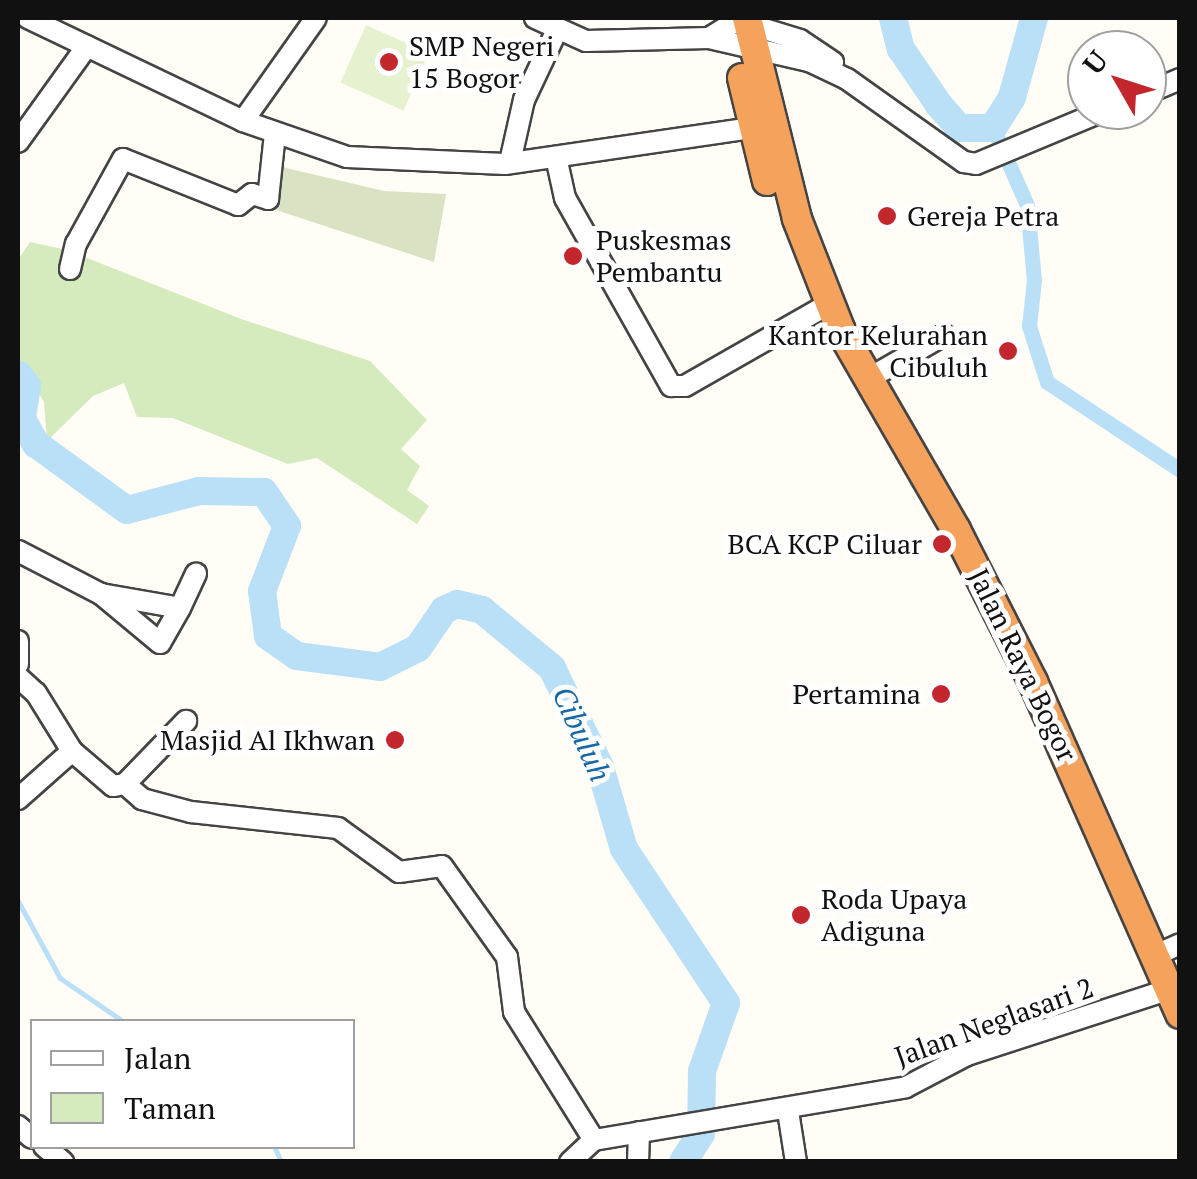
<!DOCTYPE html>
<style>
body{margin:0}
#map{position:relative;width:1197px;height:1179px;overflow:hidden;background:#fffdf5;font-family:"PT Serif",serif}
div>[style]{position:absolute}
.green>*{inset:0;background:#d5ebbd}
.cemetery>*{inset:0;background:#d9e3c4}
.pitch>*{inset:0;background:#e6f2cf;transform-origin:0 0}
.stream>*{height:5px;margin:-2.5px;padding:0 2.5px;transform-origin:2.5px;border-radius:2.5px;background:#b9e0f7}
.canal>*{height:15px;margin:-7.5px;padding:0 7.5px;transform-origin:7.5px;border-radius:7.5px;background:#b9e0f7}
.river>*{height:28px;margin:-14px;padding:0 14px;transform-origin:14px;border-radius:14px;background:#b9e0f7}
.roads{filter:drop-shadow(2px 0 #444) drop-shadow(-2px 0 #444) drop-shadow(0 2px #444) drop-shadow(0 -2px #444)}
.minor>*{height:20px;margin:-10px;padding:0 10px;transform-origin:10px;border-radius:10px;background:#fff}
.highway>*{height:28px;margin:-14px;padding:0 14px;transform-origin:14px;border-radius:14px;background:#f5a25d}
.dots>*{width:28px;height:28px;translate:-50% -50%;box-sizing:border-box;border:5px solid #fff;border-radius:50%}
span{translate:-50% -50%;white-space:nowrap;text-align:center;line-height:1.15;-webkit-text-stroke:10px #fff;paint-order:stroke}
.poi-label{font-size:28px;color:#111}
.left{translate:0 -50%;text-align:left}
.right{translate:-100% -50%;text-align:right}
.street-label{font-size:28px;color:#111}
.water-label{font-size:30px;color:#1768a6;font-style:italic}
.frame{position:absolute;inset:0;border:20px solid #111;pointer-events:none}
.legend{position:absolute;left:30px;top:1019px;width:325px;height:130px;box-sizing:border-box;background:#fff;border:2px solid #a0a0a0;margin:0;padding:12px 18px;list-style:none;font-size:30px;color:#111}
.legend li{display:flex;align-items:center;gap:20px;height:50px}
.legend b{width:50px;border:2px solid #a0a0a0}
.north{position:absolute;left:1067px;top:30px;width:100px;height:100px;box-sizing:border-box;background:#fff;border:2px solid #a0a0a0;border-radius:50%;rotate:309deg;font-size:28px;font-weight:700;line-height:40px;text-align:center;color:#111}
.north::after{content:'';display:block;margin:auto;width:35px;height:45px;background:#c4262e;clip-path:polygon(50% 0,100% 100%,50% 72%,0 100%)}
</style>
<div id="map">
<div class="green">
<i style="clip-path:polygon(30px 242px,67px 250px,241px 319px,370px 361px,427px 420px,401px 449px,420px 466px,407px 490px,429px 506px,417px 524px,317px 458px,288px 464px,173px 418px,137px 417px,124px 383px,93px 396px,47px 441px,44px 402px,18px 359px,18px 260px)"></i>
</div>
<div class="cemetery">
<i style="clip-path:polygon(282px 167px,384px 191px,446px 194px,434px 262px,267px 207px)"></i>
</div>
<div class="pitch">
<i style="left:366px;top:25px;width:69px;height:63px;rotate:24deg"></i>
</div>
<div class="stream">
<i style="left:18px;top:901px;width:88px;rotate:61.4deg"></i>
<i style="left:60px;top:978px;width:78px;rotate:34.5deg"></i>
<i style="left:274px;top:1146px;width:17px;rotate:66deg"></i>
</div>
<div class="canal">
<i style="left:993px;top:128px;width:84px;rotate:66.2deg"></i>
<i style="left:1027px;top:205px;width:75px;rotate:84.7deg"></i>
<i style="left:1034px;top:280px;width:46px;rotate:96.2deg"></i>
<i style="left:1029px;top:326px;width:59px;rotate:72.2deg"></i>
<i style="left:1047px;top:382px;width:159px;rotate:33.5deg"></i>
</div>
<div class="river">
<i style="left:893px;top:18px;width:32px;rotate:76deg"></i>
<i style="left:901px;top:49px;width:68px;rotate:55.8deg"></i>
<i style="left:939px;top:105px;width:31px;rotate:48deg"></i>
<i style="left:960px;top:128px;width:33px"></i>
<i style="left:993px;top:128px;width:36px;rotate:-58deg"></i>
<i style="left:1012px;top:97px;width:82px;rotate:-74.4deg"></i>
<i style="left:18px;top:374px;width:15px;rotate:53deg"></i>
<i style="left:27px;top:386px;width:33px;rotate:99deg"></i>
<i style="left:22px;top:419px;width:29px;rotate:61deg"></i>
<i style="left:36px;top:444px;width:112px;rotate:36deg"></i>
<i style="left:127px;top:510px;width:74px;rotate:-14.8deg"></i>
<i style="left:199px;top:491px;width:65px;rotate:0.9deg"></i>
<i style="left:264px;top:492px;width:41px;rotate:55.9deg"></i>
<i style="left:287px;top:526px;width:70px;rotate:111deg"></i>
<i style="left:262px;top:591px;width:45px;rotate:82.4deg"></i>
<i style="left:268px;top:636px;width:35px;rotate:35deg"></i>
<i style="left:297px;top:656px;width:84px;rotate:7.5deg"></i>
<i style="left:380px;top:667px;width:42px;rotate:-26.6deg"></i>
<i style="left:418px;top:648px;width:46px;rotate:-55.6deg"></i>
<i style="left:444px;top:610px;width:14px;rotate:-25deg"></i>
<i style="left:457px;top:604px;width:26px;rotate:13deg"></i>
<i style="left:482px;top:610px;width:91px;rotate:39.6deg"></i>
<i style="left:552px;top:668px;width:110px;rotate:64.1deg"></i>
<i style="left:600px;top:767px;width:85px;rotate:73.7deg"></i>
<i style="left:624px;top:849px;width:185px;rotate:56.5deg"></i>
<i style="left:726px;top:1003px;width:72px;rotate:109.4deg"></i>
<i style="left:702px;top:1071px;width:63px;rotate:90.9deg"></i>
<i style="left:701px;top:1134px;width:33px;rotate:123deg"></i>
</div>
<div class="roads">
<div class="minor">
<i style="left:28px;top:18px;width:238px;rotate:25.6deg"></i>
<i style="left:243px;top:121px;width:110px;rotate:19.1deg"></i>
<i style="left:347px;top:157px;width:158px;rotate:2.5deg"></i>
<i style="left:505px;top:164px;width:249px;rotate:-8.3deg"></i>
<i style="left:535px;top:18px;width:56px;rotate:24.3deg"></i>
<i style="left:586px;top:41px;width:123px;rotate:-1.4deg"></i>
<i style="left:709px;top:38px;width:103px;rotate:13deg"></i>
<i style="left:809px;top:61px;width:42px;rotate:25.3deg"></i>
<i style="left:847px;top:79px;width:143px;rotate:35.4deg"></i>
<i style="left:964px;top:162px;width:12px;rotate:9deg"></i>
<i style="left:976px;top:164px;width:141px;rotate:-22.6deg"></i>
<i style="left:709px;top:38px;width:28px;rotate:-32deg"></i>
<i style="left:733px;top:23px;width:15px;rotate:4deg"></i>
<i style="left:748px;top:24px;width:54px;rotate:17.1deg"></i>
<i style="left:800px;top:40px;width:40px;rotate:34deg"></i>
<i style="left:1147px;top:93px;width:36px;rotate:-23deg"></i>
<i style="left:243px;top:121px;width:126px;rotate:-54.7deg"></i>
<i style="left:18px;top:142px;width:118px;rotate:-54.3deg"></i>
<i style="left:556px;top:157px;width:42px;rotate:77.6deg"></i>
<i style="left:565px;top:198px;width:216px;rotate:60.6deg"></i>
<i style="left:671px;top:386px;width:14px"></i>
<i style="left:685px;top:386px;width:155px;rotate:-29.7deg"></i>
<i style="left:510px;top:162px;width:64px;rotate:-77.3deg"></i>
<i style="left:524px;top:100px;width:75px;rotate:-64.8deg"></i>
<i style="left:70px;top:269px;width:26px;rotate:-77deg"></i>
<i style="left:76px;top:244px;width:97px;rotate:-61.1deg"></i>
<i style="left:123px;top:159px;width:124px;rotate:21.8deg"></i>
<i style="left:238px;top:205px;width:18px;rotate:-38deg"></i>
<i style="left:252px;top:194px;width:17px;rotate:17deg"></i>
<i style="left:268px;top:199px;width:66px;rotate:-83.9deg"></i>
<i style="left:868px;top:379px;width:88px;rotate:-30.1deg"></i>
<i style="left:18px;top:551px;width:93px;rotate:27.4deg"></i>
<i style="left:101px;top:594px;width:80px;rotate:10deg"></i>
<i style="left:180px;top:608px;width:40px;rotate:119.7deg"></i>
<i style="left:160px;top:643px;width:77px;rotate:-140.3deg"></i>
<i style="left:180px;top:608px;width:38px;rotate:-65deg"></i>
<i style="left:18px;top:641px;width:23px;rotate:90deg"></i>
<i style="left:18px;top:677px;width:24px;rotate:42deg"></i>
<i style="left:36px;top:693px;width:68px;rotate:58.2deg"></i>
<i style="left:72px;top:751px;width:54px;rotate:40.5deg"></i>
<i style="left:113px;top:786px;width:12px;rotate:-9deg"></i>
<i style="left:125px;top:784px;width:88px;rotate:-45.9deg"></i>
<i style="left:125px;top:784px;width:23px;rotate:41deg"></i>
<i style="left:142px;top:799px;width:51px;rotate:14.9deg"></i>
<i style="left:191px;top:812px;width:148px;rotate:6.2deg"></i>
<i style="left:338px;top:828px;width:75px;rotate:35.8deg"></i>
<i style="left:399px;top:872px;width:43px;rotate:-7.9deg"></i>
<i style="left:442px;top:866px;width:112px;rotate:54.5deg"></i>
<i style="left:507px;top:957px;width:55px;rotate:82.7deg"></i>
<i style="left:514px;top:1012px;width:151px;rotate:58deg"></i>
<i style="left:18px;top:799px;width:72px;rotate:-41.6deg"></i>
<i style="left:1158px;top:954px;width:24px;rotate:-24deg"></i>
<i style="left:788px;top:1111px;width:52px;rotate:81.1deg"></i>
<i style="left:18px;top:1126px;width:18px;rotate:41deg"></i>
<i style="left:44px;top:1146px;width:25px;rotate:40deg"></i>
<i style="left:570px;top:1162px;width:33px;rotate:-43deg"></i>
<i style="left:594px;top:1140px;width:316px;rotate:-9.6deg"></i>
<i style="left:906px;top:1087px;width:69px;rotate:-27.7deg"></i>
<i style="left:967px;top:1055px;width:213px;rotate:-18deg"></i>
<i style="left:638px;top:1162px;width:30px;rotate:-88deg"></i>
</div>
<div class="highway">
<i style="left:747px;top:18px;width:207px;rotate:76deg"></i>
<i style="left:797px;top:219px;width:118px;rotate:68.6deg"></i>
<i style="left:840px;top:329px;width:232px;rotate:60deg"></i>
<i style="left:956px;top:530px;width:170px;rotate:63.1deg"></i>
<i style="left:1033px;top:682px;width:363px;rotate:66.1deg"></i>
<i style="left:742px;top:78px;width:106px;rotate:76.4deg"></i>
</div>
</div>
<div class="dots">
<i style="left:389px;top:62px;background:#c4262e"></i>
<i style="left:887px;top:216px;background:#c4262e"></i>
<i style="left:573px;top:256px;background:#c4262e"></i>
<i style="left:1008px;top:351px;background:#c4262e"></i>
<i style="left:942px;top:544px;background:#c4262e"></i>
<i style="left:941px;top:694px;background:#c4262e"></i>
<i style="left:395px;top:740px;background:#c4262e"></i>
<i style="left:801px;top:915px;background:#c4262e"></i>
</div>
<div class="poi-label">
<span class="left" style="left:409px;top:62px">SMP Negeri<br>15 Bogor</span>
<span class="left" style="left:907px;top:216px">Gereja Petra</span>
<span class="left" style="left:596px;top:256px">Puskesmas<br>Pembantu</span>
<span class="right" style="left:988px;top:351px">Kantor Kelurahan<br>Cibuluh</span>
<span class="right" style="left:922px;top:544px">BCA KCP Ciluar</span>
<span class="right" style="left:921px;top:694px">Pertamina</span>
<span class="right" style="left:375px;top:740px">Masjid Al Ikhwan</span>
<span class="left" style="left:821px;top:915px">Roda Upaya<br>Adiguna</span>
</div>
<div class="street-label">
<span style="left:1023px;top:665px;rotate:64deg">Jalan Raya Bogor</span>
<span style="left:994px;top:1022px;rotate:-20deg">Jalan Neglasari 2</span>
</div>
<div class="water-label">
<span style="left:582px;top:734px;rotate:66deg">Cibuluh</span>
</div>
<div class="frame"></div>
<ul class="legend">
<li><b style="height:12px;background:#fff"></b>Jalan</li>
<li><b style="height:28px;background:#d5ebbd"></b>Taman</li>
</ul>
<div class="north">U</div>
</div>
